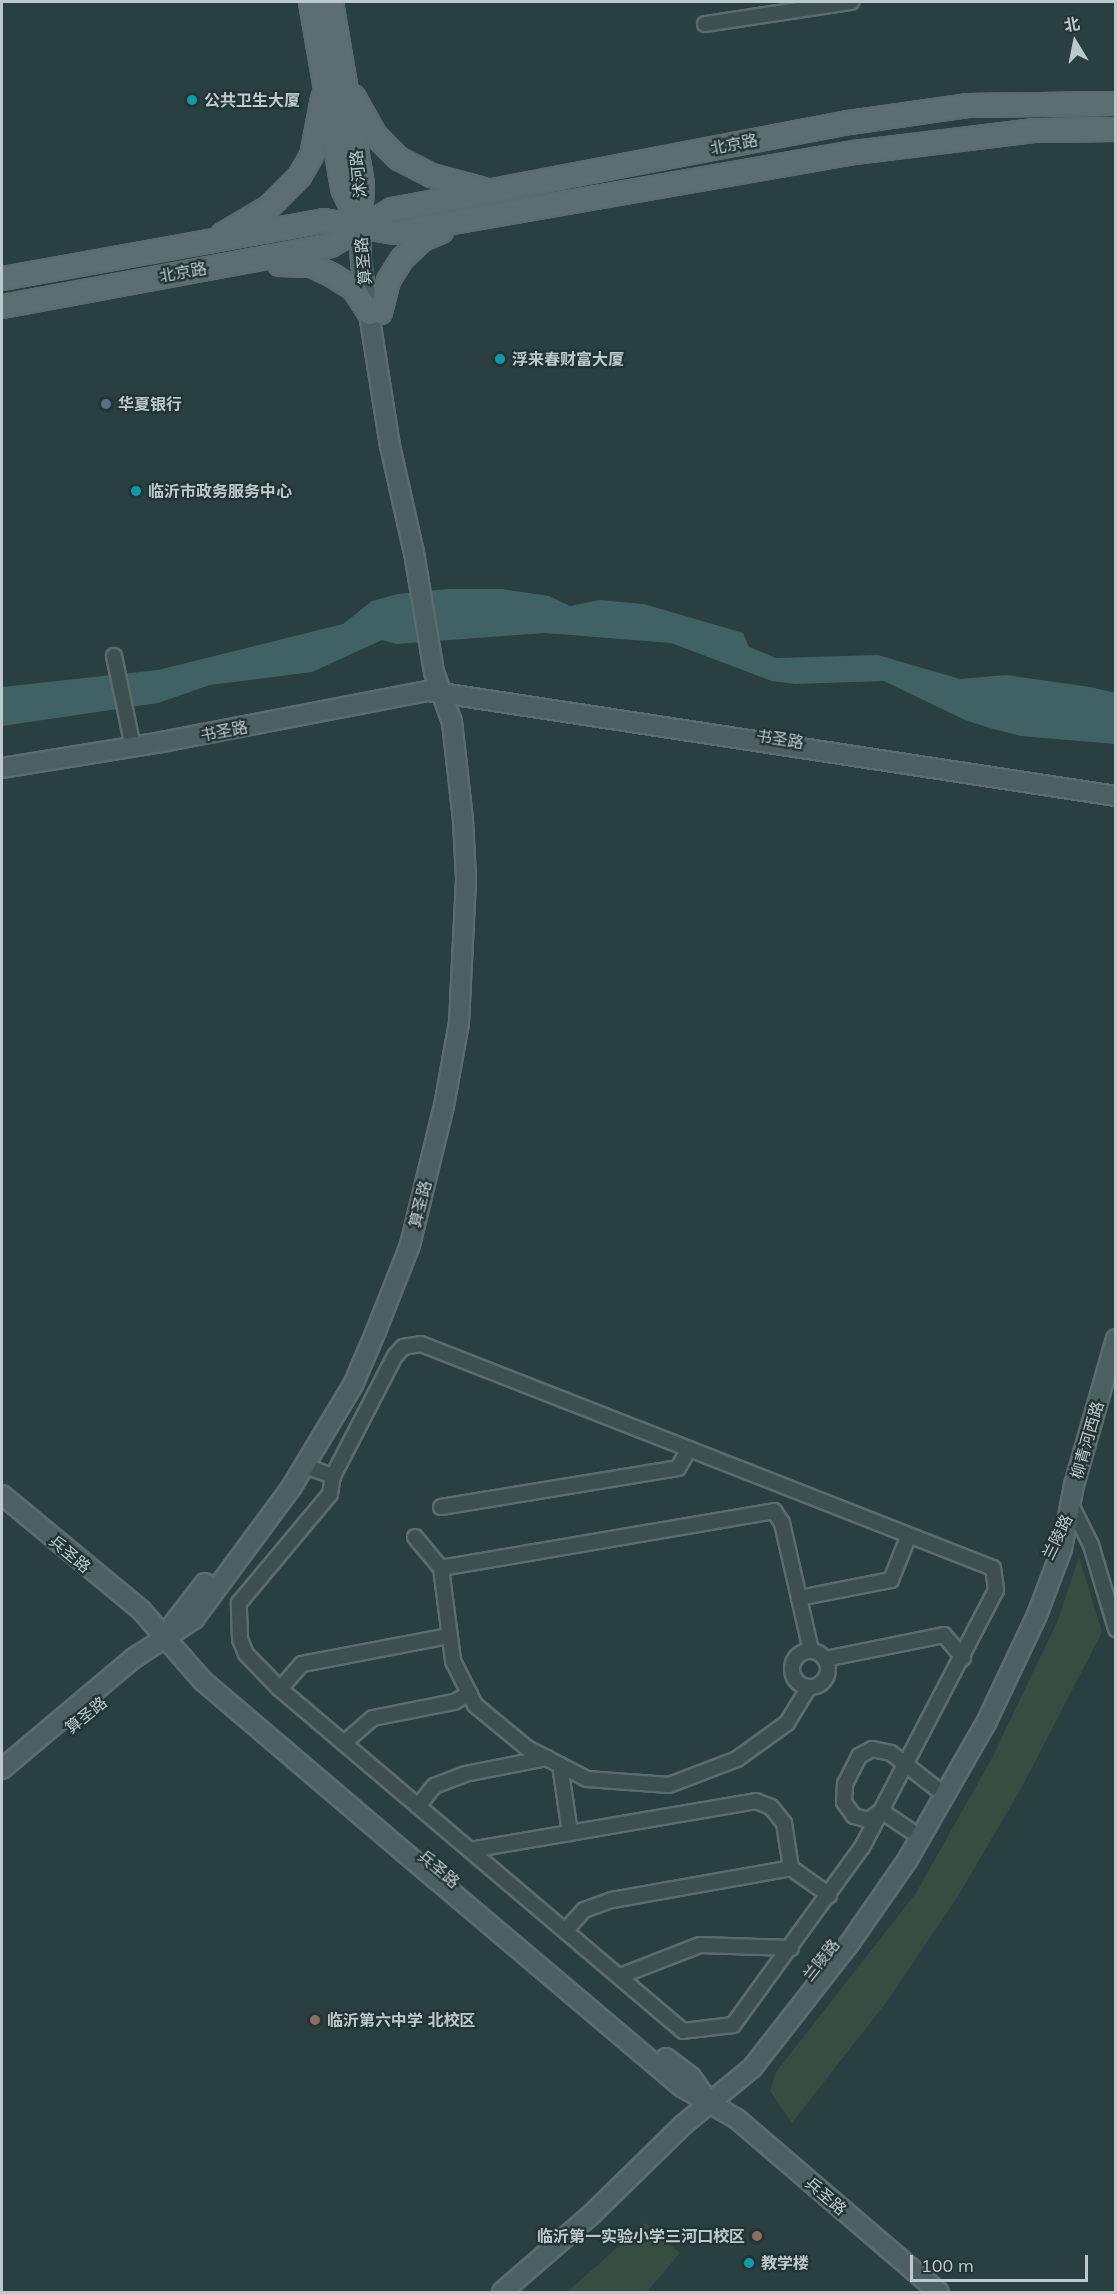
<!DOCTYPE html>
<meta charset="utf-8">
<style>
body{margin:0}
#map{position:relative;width:1117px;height:2294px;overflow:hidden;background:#2a3f40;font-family:Mulish,"Noto Sans SC",sans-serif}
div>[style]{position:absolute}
.green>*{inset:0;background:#384d41}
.water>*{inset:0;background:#406264}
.roads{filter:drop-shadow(2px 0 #5c6c6d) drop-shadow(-2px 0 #5c6c6d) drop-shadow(0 2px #5c6c6d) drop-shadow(0 -2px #5c6c6d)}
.street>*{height:14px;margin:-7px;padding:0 7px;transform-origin:7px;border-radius:7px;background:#3e4f50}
.street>.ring{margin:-7px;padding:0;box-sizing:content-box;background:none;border:14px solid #3e4f50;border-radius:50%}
.secondary>*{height:18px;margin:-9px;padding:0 9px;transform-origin:9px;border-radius:9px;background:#4c6062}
.primary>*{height:21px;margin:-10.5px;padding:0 10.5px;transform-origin:10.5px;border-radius:10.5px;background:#5c6e70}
.dots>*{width:16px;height:16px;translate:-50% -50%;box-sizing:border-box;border:3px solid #233435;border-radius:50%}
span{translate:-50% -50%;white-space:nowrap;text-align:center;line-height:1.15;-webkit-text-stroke:4.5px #233435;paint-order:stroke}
.poi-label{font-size:16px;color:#bbc9ca;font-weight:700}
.left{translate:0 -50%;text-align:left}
.right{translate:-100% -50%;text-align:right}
.street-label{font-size:16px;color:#bbc9ca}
.frame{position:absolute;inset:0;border:3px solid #bbc9ca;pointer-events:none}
.north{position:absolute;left:1045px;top:12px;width:60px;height:60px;-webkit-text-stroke:4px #233435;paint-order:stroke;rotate:350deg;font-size:16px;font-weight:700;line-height:24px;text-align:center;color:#bbc9ca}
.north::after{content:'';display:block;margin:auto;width:21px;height:27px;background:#bbc9ca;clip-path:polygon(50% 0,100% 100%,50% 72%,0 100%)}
.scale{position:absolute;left:910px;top:2255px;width:178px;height:27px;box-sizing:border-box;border:3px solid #bbc9ca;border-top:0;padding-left:8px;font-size:18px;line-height:21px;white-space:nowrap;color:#bbc9ca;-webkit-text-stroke:4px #233435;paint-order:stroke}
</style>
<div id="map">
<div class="green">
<i style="clip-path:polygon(1079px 1557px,1102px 1632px,1022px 1787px,958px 1896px,888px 2000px,792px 2123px,770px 2091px,776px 2072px,916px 1893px,992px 1758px,1058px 1620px)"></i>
<i style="clip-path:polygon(645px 2223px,680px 2253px,647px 2292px,567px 2292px)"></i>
</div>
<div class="water">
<i style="clip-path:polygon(447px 589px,502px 589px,549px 596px,570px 606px,599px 600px,644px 604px,743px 633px,749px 647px,776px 658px,878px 655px,960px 679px,1006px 675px,1090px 687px,1116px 693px,1115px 744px,1021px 736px,993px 729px,965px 720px,884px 681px,795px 684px,772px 681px,671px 643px,545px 633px,396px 644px,382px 640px,312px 672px,210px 685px,158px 703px,2px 726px,2px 687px,158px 670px,343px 624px,372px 601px,398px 594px)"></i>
</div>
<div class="roads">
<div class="street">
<i style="left:705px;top:24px;width:148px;rotate:-8.6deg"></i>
<i style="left:114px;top:656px;width:93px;rotate:78.2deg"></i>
<i style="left:305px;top:1466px;width:30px;rotate:20deg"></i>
<i style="left:333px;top:1476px;width:135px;rotate:-62.7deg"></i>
<i style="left:395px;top:1356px;width:12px;rotate:-48deg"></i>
<i style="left:403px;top:1347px;width:18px;rotate:-9deg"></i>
<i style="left:421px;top:1344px;width:614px;rotate:21.39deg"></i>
<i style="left:993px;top:1568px;width:22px;rotate:82deg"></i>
<i style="left:996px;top:1590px;width:290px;rotate:117.5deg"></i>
<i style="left:862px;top:1847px;width:220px;rotate:125.9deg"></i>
<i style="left:733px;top:2025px;width:50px;rotate:173.2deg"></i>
<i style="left:683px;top:2031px;width:529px;rotate:-139.68deg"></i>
<i style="left:280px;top:1689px;width:49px;rotate:-134.2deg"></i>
<i style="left:246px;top:1654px;width:16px;rotate:-112deg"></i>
<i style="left:240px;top:1639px;width:36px;rotate:-92deg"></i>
<i style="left:239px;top:1603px;width:142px;rotate:-50.1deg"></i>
<i style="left:330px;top:1494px;width:18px;rotate:-81deg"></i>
<i style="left:441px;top:1507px;width:240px;rotate:-9.3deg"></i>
<i style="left:678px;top:1468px;width:22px;rotate:-60deg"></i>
<i style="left:1072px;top:1507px;width:42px;rotate:63.4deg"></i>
<i style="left:1091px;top:1545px;width:88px;rotate:73.4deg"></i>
<i style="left:415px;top:1537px;width:40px;rotate:50deg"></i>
<i style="left:441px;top:1568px;width:94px;rotate:82.6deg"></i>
<i style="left:453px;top:1661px;width:49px;rotate:63.4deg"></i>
<i style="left:475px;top:1705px;width:67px;rotate:39.6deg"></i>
<i style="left:527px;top:1748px;width:68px;rotate:27.3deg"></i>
<i style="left:587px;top:1779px;width:82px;rotate:4.2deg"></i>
<i style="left:669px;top:1785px;width:73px;rotate:-20.9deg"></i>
<i style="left:737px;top:1759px;width:62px;rotate:-35.8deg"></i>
<i style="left:787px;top:1723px;width:42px;rotate:-58.6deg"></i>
<i style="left:441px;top:1568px;width:338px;rotate:-9.7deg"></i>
<i style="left:774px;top:1511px;width:14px;rotate:56deg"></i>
<i style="left:782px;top:1523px;width:131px;rotate:77.2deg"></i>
<i style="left:799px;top:1598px;width:94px;rotate:-11.1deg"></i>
<i style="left:891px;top:1580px;width:48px;rotate:-68.2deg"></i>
<i class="ring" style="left:792px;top:1651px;width:22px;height:22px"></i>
<i style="left:825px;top:1659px;width:121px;rotate:-11.4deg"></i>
<i style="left:944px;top:1635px;width:30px;rotate:50deg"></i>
<i style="left:280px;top:1689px;width:33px;rotate:-49deg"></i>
<i style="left:302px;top:1664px;width:150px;rotate:-10.8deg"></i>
<i style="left:344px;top:1743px;width:38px;rotate:-41deg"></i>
<i style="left:373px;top:1718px;width:83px;rotate:-11.2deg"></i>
<i style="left:454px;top:1702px;width:18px;rotate:-29deg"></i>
<i style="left:560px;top:1765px;width:69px;rotate:81.6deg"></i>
<i style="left:418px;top:1806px;width:26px;rotate:-51deg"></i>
<i style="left:434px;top:1786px;width:33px;rotate:-21deg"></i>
<i style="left:465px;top:1774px;width:84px;rotate:-11deg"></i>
<i style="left:911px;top:1831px;width:36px;rotate:-146deg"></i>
<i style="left:881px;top:1811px;width:16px;rotate:145deg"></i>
<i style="left:868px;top:1820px;width:15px;rotate:-164deg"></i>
<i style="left:854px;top:1816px;width:17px;rotate:-126deg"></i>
<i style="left:844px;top:1802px;width:18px;rotate:-87deg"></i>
<i style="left:845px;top:1784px;width:31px;rotate:-63deg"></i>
<i style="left:859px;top:1756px;width:15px;rotate:-28deg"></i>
<i style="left:872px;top:1749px;width:19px;rotate:12deg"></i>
<i style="left:891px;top:1753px;width:58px;rotate:38deg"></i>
<i style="left:470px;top:1850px;width:290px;rotate:-9.7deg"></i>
<i style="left:756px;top:1801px;width:16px;rotate:22deg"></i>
<i style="left:771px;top:1807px;width:21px;rotate:51deg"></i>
<i style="left:784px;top:1823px;width:46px;rotate:81.2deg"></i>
<i style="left:791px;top:1868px;width:47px;rotate:35.4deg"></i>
<i style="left:566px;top:1930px;width:27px;rotate:-48deg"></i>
<i style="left:584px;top:1910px;width:30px;rotate:-20deg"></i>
<i style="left:612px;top:1900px;width:182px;rotate:-10.1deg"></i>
<i style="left:620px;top:1976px;width:86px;rotate:-21.2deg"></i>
<i style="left:700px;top:1945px;width:91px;rotate:1.9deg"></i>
</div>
<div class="secondary">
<i style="left:2px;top:768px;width:162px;rotate:-9.2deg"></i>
<i style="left:162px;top:742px;width:271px;rotate:-10.9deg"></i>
<i style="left:428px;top:691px;width:696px;rotate:8.68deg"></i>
<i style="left:2px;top:1495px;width:180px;rotate:39.6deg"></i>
<i style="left:141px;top:1610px;width:94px;rotate:48.9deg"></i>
<i style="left:203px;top:1681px;width:307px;rotate:40.4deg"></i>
<i style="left:437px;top:1880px;width:321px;rotate:40.2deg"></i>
<i style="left:682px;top:2087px;width:64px;rotate:30.2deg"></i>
<i style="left:737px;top:2119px;width:266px;rotate:40.6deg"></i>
<i style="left:167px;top:1632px;width:62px;rotate:-52.2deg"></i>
<i style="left:2px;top:1769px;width:172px;rotate:-40.1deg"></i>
<i style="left:134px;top:1658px;width:72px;rotate:-33deg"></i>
<i style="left:194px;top:1619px;width:163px;rotate:-53.5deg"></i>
<i style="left:291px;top:1488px;width:120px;rotate:-59deg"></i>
<i style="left:353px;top:1385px;width:59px;rotate:-66.9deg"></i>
<i style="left:376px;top:1331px;width:92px;rotate:-68.4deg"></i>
<i style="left:410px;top:1245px;width:143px;rotate:-76.3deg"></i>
<i style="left:444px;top:1106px;width:84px;rotate:-79.8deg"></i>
<i style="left:459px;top:1023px;width:145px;rotate:-87.2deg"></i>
<i style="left:466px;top:878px;width:58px;rotate:-93deg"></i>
<i style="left:463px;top:820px;width:99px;rotate:-96.4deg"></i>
<i style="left:452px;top:722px;width:53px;rotate:-109.8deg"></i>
<i style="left:434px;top:672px;width:121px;rotate:-99.5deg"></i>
<i style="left:414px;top:553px;width:110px;rotate:-102.6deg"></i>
<i style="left:390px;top:446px;width:185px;rotate:-99deg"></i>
<i style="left:361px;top:263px;width:37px;rotate:-92deg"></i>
<i style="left:666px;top:2058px;width:31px;rotate:37deg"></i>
<i style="left:691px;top:2077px;width:24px;rotate:55deg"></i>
<i style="left:502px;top:2292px;width:118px;rotate:-40.9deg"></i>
<i style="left:591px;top:2215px;width:129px;rotate:-44.4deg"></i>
<i style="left:683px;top:2125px;width:89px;rotate:-39.6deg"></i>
<i style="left:752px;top:2068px;width:157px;rotate:-52deg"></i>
<i style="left:849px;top:1944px;width:103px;rotate:-55.2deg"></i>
<i style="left:908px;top:1859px;width:157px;rotate:-60.2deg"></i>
<i style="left:986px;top:1723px;width:119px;rotate:-64.7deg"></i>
<i style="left:1037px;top:1615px;width:71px;rotate:-69.3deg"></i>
<i style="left:1062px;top:1549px;width:65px;rotate:-79.4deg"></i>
<i style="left:1074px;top:1485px;width:152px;rotate:-74deg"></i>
</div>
<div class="primary">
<i style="left:310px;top:2px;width:189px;rotate:80.2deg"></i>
<i style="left:342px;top:188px;width:42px;rotate:64.7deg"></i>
<i style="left:331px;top:2px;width:185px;rotate:80.3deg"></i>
<i style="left:362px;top:184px;width:39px;rotate:93deg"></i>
<i style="left:353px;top:96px;width:45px;rotate:60.6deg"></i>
<i style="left:375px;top:135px;width:33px;rotate:45deg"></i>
<i style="left:398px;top:158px;width:37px;rotate:27deg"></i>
<i style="left:431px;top:175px;width:55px;rotate:14.8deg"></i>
<i style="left:222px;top:234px;width:53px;rotate:-30.4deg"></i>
<i style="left:268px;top:207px;width:44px;rotate:-45deg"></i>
<i style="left:299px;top:176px;width:24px;rotate:-60deg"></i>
<i style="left:311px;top:155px;width:58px;rotate:-79.1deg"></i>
<i style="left:279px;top:264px;width:32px;rotate:2deg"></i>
<i style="left:311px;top:265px;width:23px;rotate:25deg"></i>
<i style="left:332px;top:275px;width:25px;rotate:32deg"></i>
<i style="left:353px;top:288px;width:30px;rotate:57deg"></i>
<i style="left:2px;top:278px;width:326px;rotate:-10.2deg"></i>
<i style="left:323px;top:220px;width:73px;rotate:9.5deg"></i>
<i style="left:395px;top:232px;width:466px;rotate:-9.9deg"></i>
<i style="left:854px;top:152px;width:180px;rotate:-7deg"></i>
<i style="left:1033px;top:130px;width:83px;rotate:-0.7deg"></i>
<i style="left:2px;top:306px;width:334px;rotate:-10.5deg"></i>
<i style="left:330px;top:245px;width:72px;rotate:-30.1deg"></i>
<i style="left:392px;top:209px;width:465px;rotate:-10.8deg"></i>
<i style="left:849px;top:122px;width:119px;rotate:-8.2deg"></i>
<i style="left:967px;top:105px;width:149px;rotate:-0.8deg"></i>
<i style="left:380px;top:312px;width:33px;rotate:-76deg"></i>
<i style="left:388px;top:280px;width:25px;rotate:-58deg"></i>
<i style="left:401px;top:259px;width:29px;rotate:-44deg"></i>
<i style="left:422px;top:239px;width:21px;rotate:-23deg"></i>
</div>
</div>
<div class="dots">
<i style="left:192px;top:100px;background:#0f9aa8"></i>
<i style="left:500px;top:359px;background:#0f9aa8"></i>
<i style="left:106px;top:404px;background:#5c6f8a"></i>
<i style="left:136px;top:491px;background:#0f9aa8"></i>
<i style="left:315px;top:2020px;background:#8d6e63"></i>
<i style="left:757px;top:2236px;background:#8d6e63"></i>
<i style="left:749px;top:2263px;background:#0f9aa8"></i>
</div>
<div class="poi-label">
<span class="left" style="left:204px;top:100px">公共卫生大厦</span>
<span class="left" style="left:512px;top:359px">浮来春财富大厦</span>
<span class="left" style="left:118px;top:404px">华夏银行</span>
<span class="left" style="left:148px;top:491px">临沂市政务服务中心</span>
<span class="left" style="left:327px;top:2020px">临沂第六中学 北校区</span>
<span class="right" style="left:745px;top:2236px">临沂第一实验小学三河口校区</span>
<span class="left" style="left:761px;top:2263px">教学楼</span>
</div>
<div class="street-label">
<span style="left:734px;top:144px;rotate:-11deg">北京路</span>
<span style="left:358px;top:174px;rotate:-95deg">沭河路</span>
<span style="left:363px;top:261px;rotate:-95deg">算圣路</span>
<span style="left:183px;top:272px;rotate:-10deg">北京路</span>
<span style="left:224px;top:731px;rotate:-11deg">书圣路</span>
<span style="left:780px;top:739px;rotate:9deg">书圣路</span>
<span style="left:420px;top:1204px;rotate:-76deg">算圣路</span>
<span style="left:1087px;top:1440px;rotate:-74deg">柳青河西路</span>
<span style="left:1057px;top:1537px;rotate:-64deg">兰陵路</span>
<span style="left:70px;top:1554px;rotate:40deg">兵圣路</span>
<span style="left:86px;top:1715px;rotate:-39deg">算圣路</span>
<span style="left:439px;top:1869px;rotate:40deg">兵圣路</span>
<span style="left:821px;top:1960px;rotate:-52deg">兰陵路</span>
<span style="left:826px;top:2196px;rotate:41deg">兵圣路</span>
</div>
<div class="frame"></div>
<div class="north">北</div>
<div class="scale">100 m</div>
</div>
